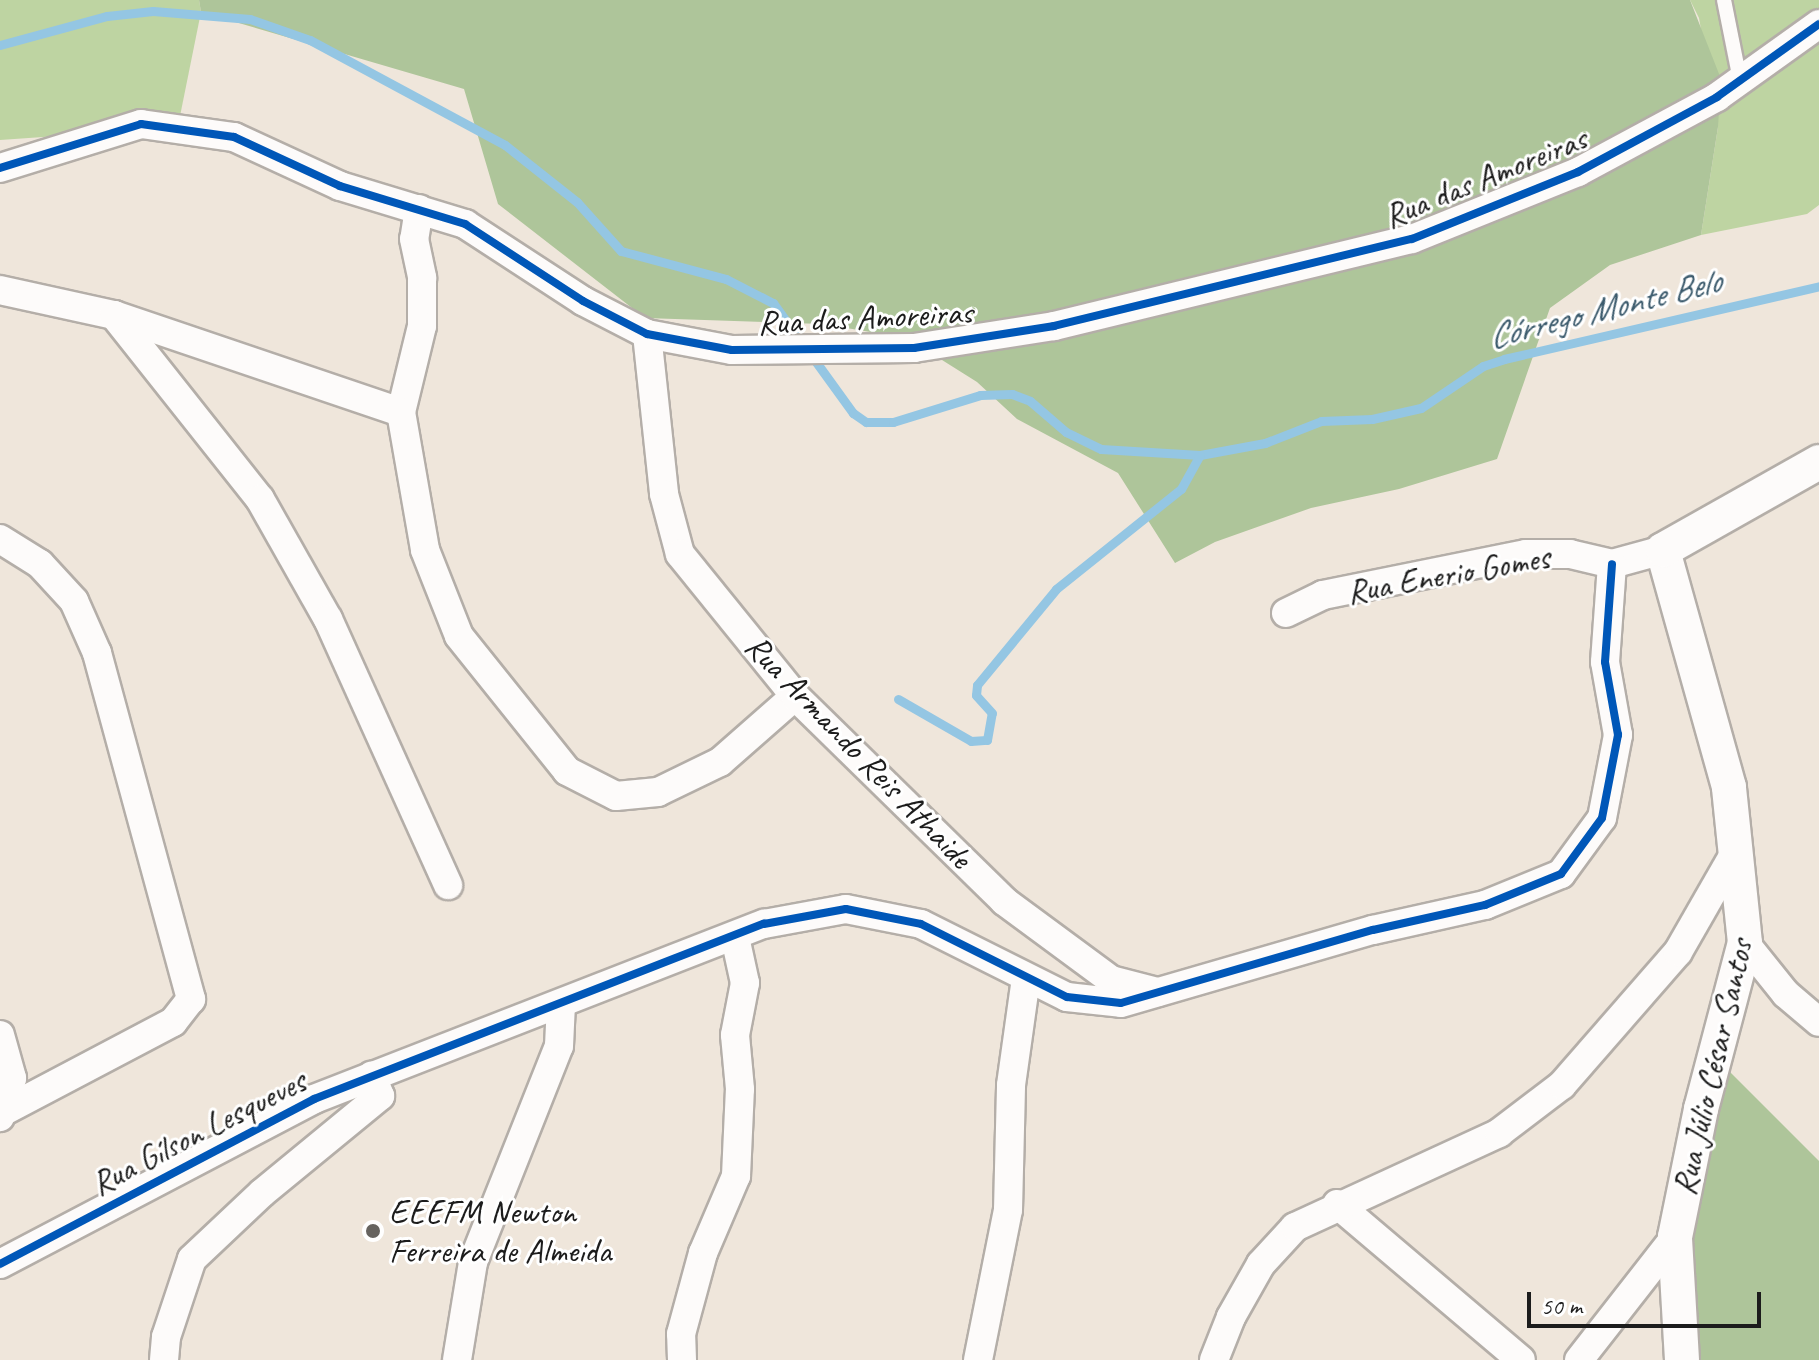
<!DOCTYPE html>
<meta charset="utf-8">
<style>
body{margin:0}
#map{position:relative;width:1819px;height:1360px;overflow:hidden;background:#efe6db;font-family:Caveat,sans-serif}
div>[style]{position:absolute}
.green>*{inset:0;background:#bed4a2}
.forest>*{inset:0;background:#aec59a}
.stream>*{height:9px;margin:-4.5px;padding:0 4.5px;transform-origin:4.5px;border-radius:4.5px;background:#94c6e3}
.roads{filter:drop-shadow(2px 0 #b4aea8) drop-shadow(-2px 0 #b4aea8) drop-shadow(0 2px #b4aea8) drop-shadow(0 -2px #b4aea8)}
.service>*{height:14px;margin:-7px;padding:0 7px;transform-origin:7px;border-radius:7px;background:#fdfbfa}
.minor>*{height:28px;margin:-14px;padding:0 14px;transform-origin:14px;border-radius:14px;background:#fdfbfa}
.tertiary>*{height:34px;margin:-17px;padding:0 17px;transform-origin:17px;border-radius:17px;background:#fdfbfa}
.cycleway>*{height:8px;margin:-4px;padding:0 4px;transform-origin:4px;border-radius:4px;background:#0057b8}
.dots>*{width:22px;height:22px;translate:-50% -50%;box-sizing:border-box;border:4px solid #fff;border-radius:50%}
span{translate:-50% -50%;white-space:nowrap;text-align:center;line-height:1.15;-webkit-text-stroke:6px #fff;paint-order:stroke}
.street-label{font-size:34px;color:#1c1c1c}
.poi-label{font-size:34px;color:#1c1c1c}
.left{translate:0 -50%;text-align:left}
.water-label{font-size:36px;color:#3c5b6d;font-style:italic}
.scale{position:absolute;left:1527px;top:1292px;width:234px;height:36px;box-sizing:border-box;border:4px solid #1c1c1c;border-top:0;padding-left:10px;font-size:24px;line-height:28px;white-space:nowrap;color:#1c1c1c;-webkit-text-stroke:6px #fff;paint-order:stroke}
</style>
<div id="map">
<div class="green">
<i style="clip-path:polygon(0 0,199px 0,201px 12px,179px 121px,115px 132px,0 140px)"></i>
<i style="clip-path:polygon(1690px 0,1819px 0,1819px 205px,1807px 214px,1701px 235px,1718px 127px,1699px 18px)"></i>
</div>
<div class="forest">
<i style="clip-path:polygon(199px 0,1690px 0,1721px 79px,1718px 127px,1701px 235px,1610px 265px,1550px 308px,1497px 459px,1399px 489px,1311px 508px,1215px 542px,1175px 563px,1118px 473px,1017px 419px,977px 382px,907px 338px,822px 324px,645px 318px,498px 204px,464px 89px,201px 12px)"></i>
<i style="clip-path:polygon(1721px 1063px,1819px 1161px,1819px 1360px,1672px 1360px)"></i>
</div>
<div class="stream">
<i style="left:0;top:45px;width:111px;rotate:-15.2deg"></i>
<i style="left:107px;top:16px;width:46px;rotate:-6.2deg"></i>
<i style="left:153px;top:11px;width:97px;rotate:4.7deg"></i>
<i style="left:250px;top:19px;width:64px;rotate:19.3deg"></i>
<i style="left:310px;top:40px;width:221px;rotate:28.3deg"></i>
<i style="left:505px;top:145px;width:92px;rotate:38.4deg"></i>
<i style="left:577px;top:202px;width:66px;rotate:48.1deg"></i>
<i style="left:621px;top:251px;width:109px;rotate:14.9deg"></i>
<i style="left:726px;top:279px;width:53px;rotate:27.1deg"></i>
<i style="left:773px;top:303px;width:49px;rotate:54.1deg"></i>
<i style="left:811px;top:355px;width:72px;rotate:54.1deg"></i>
<i style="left:853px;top:413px;width:16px;rotate:35deg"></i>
<i style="left:866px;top:422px;width:27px"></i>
<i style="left:893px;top:422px;width:91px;rotate:-17.2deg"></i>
<i style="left:980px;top:395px;width:32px;rotate:-2deg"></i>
<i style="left:1012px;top:394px;width:19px;rotate:21deg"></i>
<i style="left:1030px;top:401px;width:48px;rotate:40.7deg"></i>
<i style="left:1066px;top:432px;width:39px;rotate:26deg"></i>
<i style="left:1101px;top:449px;width:99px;rotate:3.5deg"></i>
<i style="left:1200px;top:455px;width:66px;rotate:-10.5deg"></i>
<i style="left:1265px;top:443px;width:60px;rotate:-21.4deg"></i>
<i style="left:1321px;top:421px;width:51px;rotate:-2.2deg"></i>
<i style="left:1372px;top:419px;width:50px;rotate:-12.7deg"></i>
<i style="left:1421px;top:408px;width:75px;rotate:-34.1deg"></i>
<i style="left:1483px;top:366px;width:22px;rotate:-18deg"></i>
<i style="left:1504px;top:359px;width:323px;rotate:-13deg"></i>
<i style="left:898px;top:699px;width:84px;rotate:29.9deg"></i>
<i style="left:971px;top:741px;width:16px;rotate:-4deg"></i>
<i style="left:987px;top:740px;width:27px;rotate:-80deg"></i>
<i style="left:992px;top:713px;width:24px;rotate:-132deg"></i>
<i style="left:976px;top:695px;width:10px;rotate:-84deg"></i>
<i style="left:977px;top:685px;width:124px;rotate:-50.5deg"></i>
<i style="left:1056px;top:589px;width:160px;rotate:-38.7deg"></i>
<i style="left:1181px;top:489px;width:39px;rotate:-61deg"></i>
</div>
<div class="roads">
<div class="service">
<i style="left:1724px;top:0;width:82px;rotate:78.7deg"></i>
</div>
<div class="minor">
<i style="left:0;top:168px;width:148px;rotate:-17.3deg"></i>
<i style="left:141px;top:124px;width:94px;rotate:8deg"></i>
<i style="left:234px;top:137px;width:117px;rotate:24.8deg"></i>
<i style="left:340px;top:186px;width:131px;rotate:16.9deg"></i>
<i style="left:465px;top:224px;width:141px;rotate:33.1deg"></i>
<i style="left:583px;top:301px;width:72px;rotate:27.3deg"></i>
<i style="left:647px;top:334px;width:86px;rotate:10.7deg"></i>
<i style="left:732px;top:350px;width:182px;rotate:-0.6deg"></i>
<i style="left:914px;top:348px;width:142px;rotate:-8.9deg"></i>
<i style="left:1054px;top:326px;width:368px;rotate:-13.7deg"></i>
<i style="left:1412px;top:239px;width:179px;rotate:-22deg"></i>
<i style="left:1578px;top:172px;width:158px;rotate:-28.3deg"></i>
<i style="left:1717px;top:97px;width:125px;rotate:-35.6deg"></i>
<i style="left:419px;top:209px;width:30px;rotate:99deg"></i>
<i style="left:414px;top:239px;width:40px;rotate:78deg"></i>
<i style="left:422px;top:278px;width:48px;rotate:90deg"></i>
<i style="left:422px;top:326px;width:89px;rotate:103.7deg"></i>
<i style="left:401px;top:412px;width:140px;rotate:80.1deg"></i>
<i style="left:425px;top:550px;width:92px;rotate:68.4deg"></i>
<i style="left:459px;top:636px;width:173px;rotate:51.3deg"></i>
<i style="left:567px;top:771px;width:55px;rotate:27deg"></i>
<i style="left:616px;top:796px;width:42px;rotate:-5.4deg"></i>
<i style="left:658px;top:792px;width:69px;rotate:-25.8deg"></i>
<i style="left:720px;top:762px;width:100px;rotate:-41.3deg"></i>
<i style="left:0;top:290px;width:117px;rotate:12.4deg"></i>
<i style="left:114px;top:315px;width:303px;rotate:18.7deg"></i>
<i style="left:114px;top:315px;width:235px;rotate:51.6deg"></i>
<i style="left:260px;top:499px;width:138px;rotate:60.5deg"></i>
<i style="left:328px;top:619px;width:292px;rotate:65.7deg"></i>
<i style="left:647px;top:334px;width:161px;rotate:83.9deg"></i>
<i style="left:664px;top:494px;width:62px;rotate:75.1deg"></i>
<i style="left:680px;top:554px;width:183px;rotate:51deg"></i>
<i style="left:795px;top:696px;width:293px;rotate:44.4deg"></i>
<i style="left:1004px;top:901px;width:133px;rotate:36.4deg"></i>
<i style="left:1111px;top:980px;width:48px;rotate:14.6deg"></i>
<i style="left:0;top:539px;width:47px;rotate:32deg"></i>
<i style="left:40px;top:564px;width:50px;rotate:47.4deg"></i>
<i style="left:74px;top:601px;width:57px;rotate:66.1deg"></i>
<i style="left:97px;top:653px;width:359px;rotate:74.8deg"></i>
<i style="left:191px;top:999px;width:29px;rotate:128deg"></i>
<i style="left:173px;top:1022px;width:189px;rotate:152.2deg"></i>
<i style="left:1286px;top:613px;width:41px;rotate:-25.9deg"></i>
<i style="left:1323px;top:595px;width:207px;rotate:-11.4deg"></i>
<i style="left:1526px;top:554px;width:44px"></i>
<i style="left:1570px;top:554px;width:43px;rotate:13.4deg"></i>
<i style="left:1612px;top:564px;width:53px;rotate:-15.4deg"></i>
<i style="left:1745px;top:943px;width:65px;rotate:51.2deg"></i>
<i style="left:1786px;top:994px;width:43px;rotate:40.3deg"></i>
<i style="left:0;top:1035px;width:45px;rotate:74.4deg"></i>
<i style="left:12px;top:1078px;width:41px;rotate:107.1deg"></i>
<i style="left:1337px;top:1204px;width:241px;rotate:40.3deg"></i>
<i style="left:0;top:1264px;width:355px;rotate:-27.7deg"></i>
<i style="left:314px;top:1099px;width:483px;rotate:-21.3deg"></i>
<i style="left:764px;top:924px;width:83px;rotate:-10.4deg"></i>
<i style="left:846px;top:909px;width:76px;rotate:11.3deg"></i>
<i style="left:921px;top:924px;width:163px;rotate:26.6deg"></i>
<i style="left:1067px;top:997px;width:54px;rotate:6.3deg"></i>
<i style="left:1121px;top:1003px;width:262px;rotate:-16.2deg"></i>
<i style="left:1373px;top:930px;width:115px;rotate:-12.6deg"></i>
<i style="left:1485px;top:905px;width:82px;rotate:-22.2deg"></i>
<i style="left:1561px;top:874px;width:69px;rotate:-53.8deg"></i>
<i style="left:1602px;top:818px;width:85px;rotate:-79.1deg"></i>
<i style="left:1618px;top:735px;width:74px;rotate:-100.1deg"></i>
<i style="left:1605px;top:662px;width:98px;rotate:-85.9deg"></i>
<i style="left:164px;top:1360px;width:23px;rotate:-85deg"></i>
<i style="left:166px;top:1337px;width:82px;rotate:-71.6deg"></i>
<i style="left:192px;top:1259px;width:96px;rotate:-43.3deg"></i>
<i style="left:262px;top:1193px;width:153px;rotate:-39.4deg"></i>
<i style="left:380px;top:1096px;width:22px;rotate:-112deg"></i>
<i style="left:457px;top:1360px;width:99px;rotate:-80.7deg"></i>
<i style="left:473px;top:1262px;width:232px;rotate:-68.3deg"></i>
<i style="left:559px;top:1046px;width:42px;rotate:-87.3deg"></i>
<i style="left:682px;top:1360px;width:26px;rotate:-92deg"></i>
<i style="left:681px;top:1334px;width:84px;rotate:-74.8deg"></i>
<i style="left:703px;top:1253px;width:84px;rotate:-66.8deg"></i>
<i style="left:736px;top:1176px;width:87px;rotate:-87.4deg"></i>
<i style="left:740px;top:1089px;width:54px;rotate:-95.3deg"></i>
<i style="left:735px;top:1035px;width:53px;rotate:-79.1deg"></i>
<i style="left:745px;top:983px;width:47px;rotate:-102.3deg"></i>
<i style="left:978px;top:1360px;width:153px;rotate:-78.7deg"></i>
<i style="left:1008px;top:1210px;width:125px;rotate:-88.6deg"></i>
<i style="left:1011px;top:1085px;width:108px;rotate:-82deg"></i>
<i style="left:1214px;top:1360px;width:46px;rotate:-68.4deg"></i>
<i style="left:1231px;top:1317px;width:61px;rotate:-60.5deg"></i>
<i style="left:1261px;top:1264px;width:50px;rotate:-47.4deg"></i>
<i style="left:1295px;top:1227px;width:225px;rotate:-24.7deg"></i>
<i style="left:1499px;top:1133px;width:79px;rotate:-37.3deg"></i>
<i style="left:1562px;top:1085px;width:176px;rotate:-48.9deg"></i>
<i style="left:1678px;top:952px;width:119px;rotate:-60.2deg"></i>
<i style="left:1579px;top:1360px;width:156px;rotate:-52deg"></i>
</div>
<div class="tertiary">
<i style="left:1682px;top:1360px;width:123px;rotate:-93.3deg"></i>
<i style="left:1675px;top:1237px;width:131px;rotate:-78.5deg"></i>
<i style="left:1701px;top:1109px;width:172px;rotate:-75.2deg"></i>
<i style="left:1745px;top:943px;width:157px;rotate:-95.9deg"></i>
<i style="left:1729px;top:787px;width:246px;rotate:-105.6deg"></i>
<i style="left:1663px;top:550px;width:179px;rotate:-29.4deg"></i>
</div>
</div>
<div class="cycleway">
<i style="left:0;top:168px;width:148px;rotate:-17.3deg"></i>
<i style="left:141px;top:124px;width:94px;rotate:8deg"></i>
<i style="left:234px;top:137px;width:117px;rotate:24.8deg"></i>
<i style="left:340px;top:186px;width:131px;rotate:16.9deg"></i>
<i style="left:465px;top:224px;width:141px;rotate:33.1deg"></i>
<i style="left:583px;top:301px;width:72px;rotate:27.3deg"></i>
<i style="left:647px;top:334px;width:86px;rotate:10.7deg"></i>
<i style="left:732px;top:350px;width:182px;rotate:-0.6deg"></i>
<i style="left:914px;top:348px;width:142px;rotate:-8.9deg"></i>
<i style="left:1054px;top:326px;width:368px;rotate:-13.7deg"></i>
<i style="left:1412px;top:239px;width:179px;rotate:-22deg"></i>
<i style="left:1578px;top:172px;width:158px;rotate:-28.3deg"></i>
<i style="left:1717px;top:97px;width:125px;rotate:-35.6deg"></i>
<i style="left:0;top:1264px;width:355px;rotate:-27.7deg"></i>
<i style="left:314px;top:1099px;width:483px;rotate:-21.3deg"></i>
<i style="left:764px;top:924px;width:83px;rotate:-10.4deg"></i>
<i style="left:846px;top:909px;width:76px;rotate:11.3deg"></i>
<i style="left:921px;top:924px;width:163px;rotate:26.6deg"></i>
<i style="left:1067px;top:997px;width:54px;rotate:6.3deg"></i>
<i style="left:1121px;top:1003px;width:262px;rotate:-16.2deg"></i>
<i style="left:1373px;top:930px;width:115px;rotate:-12.6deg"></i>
<i style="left:1485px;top:905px;width:82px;rotate:-22.2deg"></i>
<i style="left:1561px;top:874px;width:69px;rotate:-53.8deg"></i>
<i style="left:1602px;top:818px;width:85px;rotate:-79.1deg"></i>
<i style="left:1618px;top:735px;width:74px;rotate:-100.1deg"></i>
<i style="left:1605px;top:662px;width:98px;rotate:-85.9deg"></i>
</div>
<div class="dots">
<i style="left:373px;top:1231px;background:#66635f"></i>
</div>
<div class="street-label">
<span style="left:1485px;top:177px;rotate:-22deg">Rua das Amoreiras</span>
<span style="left:865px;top:317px;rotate:-3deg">Rua das Amoreiras</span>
<span style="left:1448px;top:574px;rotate:-10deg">Rua Enerio Gomes</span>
<span style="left:859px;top:751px;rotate:46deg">Rua Armando Reis Athaide</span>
<span style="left:1712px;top:1067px;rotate:-77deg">Rua Júlio César Santos</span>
<span style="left:198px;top:1132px;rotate:-27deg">Rua Gílson Lesqueves</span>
</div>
<div class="poi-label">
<span class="left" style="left:389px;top:1231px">EEEFM Newton<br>Ferreira de Almeida</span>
</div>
<div class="water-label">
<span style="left:1604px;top:309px;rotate:-14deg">Córrego Monte Belo</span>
</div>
<div class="scale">50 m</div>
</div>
